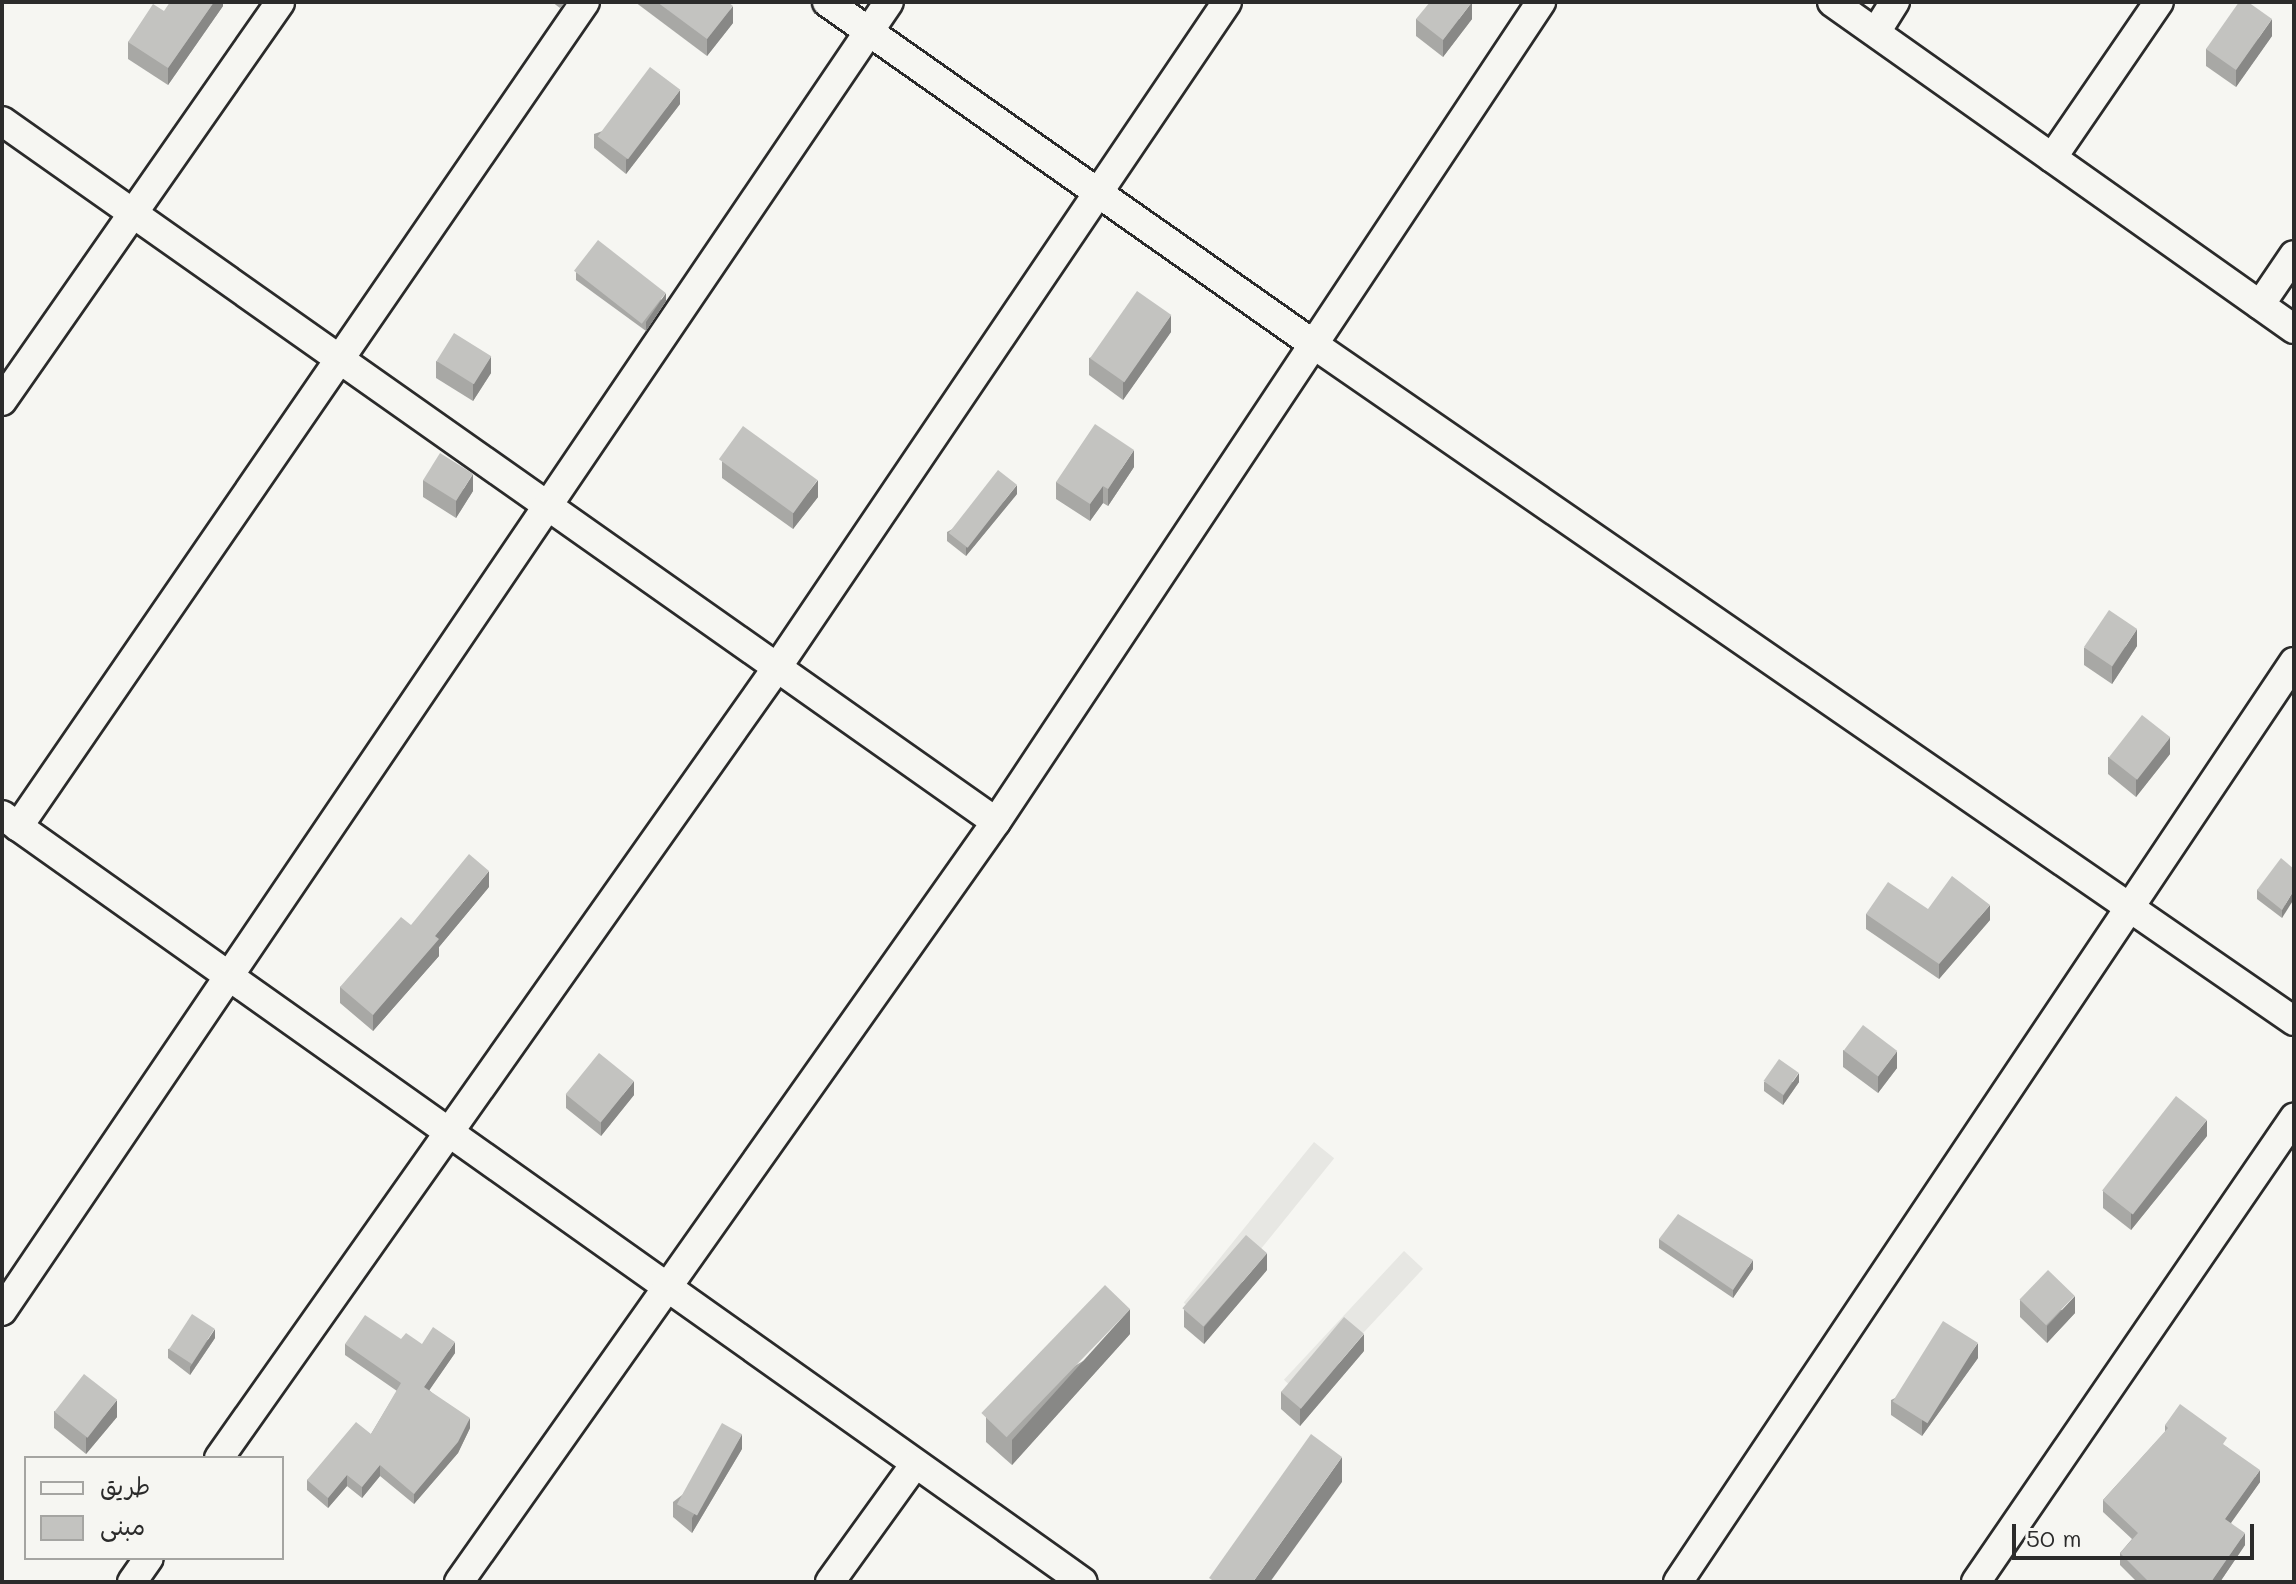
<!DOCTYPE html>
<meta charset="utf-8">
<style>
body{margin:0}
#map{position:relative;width:2296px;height:1584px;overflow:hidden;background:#f6f6f2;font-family:Mali,"Playpen Sans Arabic",sans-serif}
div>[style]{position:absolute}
.built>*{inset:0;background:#e7e7e3;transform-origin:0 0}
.roads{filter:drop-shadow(2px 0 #2b2b2b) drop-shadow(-2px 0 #2b2b2b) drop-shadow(0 2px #2b2b2b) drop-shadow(0 -2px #2b2b2b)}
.minor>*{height:28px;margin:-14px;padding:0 14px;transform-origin:14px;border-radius:14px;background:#f6f6f2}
.wall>*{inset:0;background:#a8a8a5}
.shaded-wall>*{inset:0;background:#888886}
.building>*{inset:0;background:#c3c3c0;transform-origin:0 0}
span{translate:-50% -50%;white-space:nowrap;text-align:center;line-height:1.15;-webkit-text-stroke:7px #f6f6f2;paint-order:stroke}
.frame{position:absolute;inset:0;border:4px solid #2b2b2b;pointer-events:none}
.legend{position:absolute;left:24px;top:1456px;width:260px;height:104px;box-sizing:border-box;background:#f6f6f2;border:2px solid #a5a5a2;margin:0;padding:10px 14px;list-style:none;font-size:24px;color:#2b2b2b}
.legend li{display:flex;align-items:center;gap:16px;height:40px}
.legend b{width:40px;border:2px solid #a5a5a2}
.scale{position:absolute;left:2012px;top:1524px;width:242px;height:36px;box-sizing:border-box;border:4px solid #2b2b2b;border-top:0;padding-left:10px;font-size:24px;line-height:28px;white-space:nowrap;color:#2b2b2b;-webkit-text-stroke:6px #f6f6f2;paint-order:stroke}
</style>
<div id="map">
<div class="built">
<i style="left:1314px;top:1142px;width:26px;height:207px;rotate:39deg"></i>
<i style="left:1404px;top:1251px;width:26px;height:176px;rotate:43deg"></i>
</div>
<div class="roads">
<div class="minor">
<i style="left:827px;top:2px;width:594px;rotate:35.13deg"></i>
<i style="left:1313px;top:344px;width:1192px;rotate:34.61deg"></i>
<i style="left:1832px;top:2px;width:566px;rotate:35.29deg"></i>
<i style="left:1876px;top:32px;width:36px;rotate:-58deg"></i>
<i style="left:2px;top:121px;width:1216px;rotate:35.19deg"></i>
<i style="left:2052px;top:158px;width:189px;rotate:-55.6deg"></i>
<i style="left:2260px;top:305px;width:60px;rotate:-55.8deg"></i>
<i style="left:2px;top:401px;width:486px;rotate:-55.1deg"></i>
<i style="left:2px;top:815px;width:1325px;rotate:35.36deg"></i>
<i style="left:18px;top:827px;width:1001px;rotate:-55.5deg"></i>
<i style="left:2px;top:1311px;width:1581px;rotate:-55.88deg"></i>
<i style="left:219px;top:1458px;width:966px;rotate:-54.78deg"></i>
<i style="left:776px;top:669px;width:805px;rotate:-55.93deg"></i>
<i style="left:132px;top:1582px;width:29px;rotate:-55deg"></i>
<i style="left:459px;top:1582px;width:931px;rotate:-54.76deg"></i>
<i style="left:996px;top:822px;width:985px;rotate:-56.39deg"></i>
<i style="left:830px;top:1582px;width:145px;rotate:-54.2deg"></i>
<i style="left:1678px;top:1582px;width:1107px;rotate:-56.2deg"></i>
<i style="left:1976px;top:1582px;width:563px;rotate:-55.58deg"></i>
</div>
</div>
<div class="wall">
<i style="clip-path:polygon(223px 2px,223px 6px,168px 85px,128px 59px,128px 42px,164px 11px)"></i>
<i style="clip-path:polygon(552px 2px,566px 2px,560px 8px)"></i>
<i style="clip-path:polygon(635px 2px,728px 2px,733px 23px,707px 56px)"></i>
<i style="clip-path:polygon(1416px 19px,1472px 19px,1443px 57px,1416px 36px)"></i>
<i style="clip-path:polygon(2272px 36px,2236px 87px,2206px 66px,2206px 49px)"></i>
<i style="clip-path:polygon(680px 104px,626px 174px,594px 148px,594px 134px)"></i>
<i style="clip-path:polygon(576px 272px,666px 301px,646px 331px,576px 280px)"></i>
<i style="clip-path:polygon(1171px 332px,1123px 400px,1089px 375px,1089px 358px)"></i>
<i style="clip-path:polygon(436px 361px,491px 373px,473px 401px,436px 378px)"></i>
<i style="clip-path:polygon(722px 461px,818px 497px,793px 529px,722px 478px)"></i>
<i style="clip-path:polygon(1134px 467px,1108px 506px,1103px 503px,1090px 521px,1056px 499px,1056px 482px)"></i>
<i style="clip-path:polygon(423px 480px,473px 491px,456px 518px,423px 497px)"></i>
<i style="clip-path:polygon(1017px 494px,966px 556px,947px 541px,947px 532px)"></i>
<i style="clip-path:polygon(2137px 646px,2112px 684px,2084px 665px,2084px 648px)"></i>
<i style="clip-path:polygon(2170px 754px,2136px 797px,2108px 774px,2108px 757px)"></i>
<i style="clip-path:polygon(2294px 869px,2282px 918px,2257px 899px,2257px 890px)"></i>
<i style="clip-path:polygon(489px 887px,439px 947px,439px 956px,373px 1031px,340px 1003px,340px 987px)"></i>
<i style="clip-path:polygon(1928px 909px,1990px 920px,1939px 979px,1866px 929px,1866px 914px)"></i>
<i style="clip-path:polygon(1843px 1050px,1897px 1068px,1878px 1093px,1843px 1067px)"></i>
<i style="clip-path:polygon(1764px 1082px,1799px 1082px,1783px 1105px,1764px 1091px)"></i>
<i style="clip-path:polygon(566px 1094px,634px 1095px,601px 1136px,566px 1108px)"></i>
<i style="clip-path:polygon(2207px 1136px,2131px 1230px,2103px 1208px,2103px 1191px)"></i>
<i style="clip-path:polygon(1659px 1239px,1753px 1269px,1733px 1298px,1659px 1248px)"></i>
<i style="clip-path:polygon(1267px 1270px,1204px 1344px,1184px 1327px,1184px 1310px)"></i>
<i style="clip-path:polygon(2020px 1300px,2075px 1313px,2047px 1343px,2020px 1317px)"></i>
<i style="clip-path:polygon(1130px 1334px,1012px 1465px,986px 1442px,986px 1417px)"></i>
<i style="clip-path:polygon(215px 1338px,190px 1375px,168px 1358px,168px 1349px)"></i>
<i style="clip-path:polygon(401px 1339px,455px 1353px,429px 1390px,470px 1428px,458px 1453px,414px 1504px,380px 1476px,362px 1498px,347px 1486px,328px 1508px,307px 1490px,307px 1480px,371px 1434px,397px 1391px,345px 1355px,345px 1344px)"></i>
<i style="clip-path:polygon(1364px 1351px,1300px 1426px,1281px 1409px,1281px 1392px)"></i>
<i style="clip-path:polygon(1978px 1358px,1922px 1436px,1891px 1415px,1891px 1400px)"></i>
<i style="clip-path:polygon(54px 1411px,117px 1417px,86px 1454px,54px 1428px)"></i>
<i style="clip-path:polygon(2165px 1425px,2227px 1447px,2260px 1482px,2231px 1523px,2245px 1545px,2220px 1582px,2137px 1582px,2120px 1565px,2120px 1553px,2132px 1539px,2103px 1512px,2103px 1500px,2165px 1432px)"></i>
<i style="clip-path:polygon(742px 1449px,692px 1533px,673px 1517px,673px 1502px)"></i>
</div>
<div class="shaded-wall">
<i style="clip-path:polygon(214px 2px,223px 2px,223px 6px,168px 85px,168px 68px)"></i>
<i style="clip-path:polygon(1472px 2px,1472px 19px,1443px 57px,1443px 40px)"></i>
<i style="clip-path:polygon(733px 6px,733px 23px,707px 56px,707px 39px)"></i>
<i style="clip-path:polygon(2272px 19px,2272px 36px,2236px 87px,2236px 70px)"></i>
<i style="clip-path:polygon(680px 90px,680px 104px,626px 174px,626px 160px)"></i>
<i style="clip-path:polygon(666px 293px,666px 301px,646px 331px,646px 322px)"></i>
<i style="clip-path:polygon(1171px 315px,1171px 332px,1123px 400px,1123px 383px)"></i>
<i style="clip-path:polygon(491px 356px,491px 373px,473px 401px,473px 384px)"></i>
<i style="clip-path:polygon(1134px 450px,1134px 467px,1108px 506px,1108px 489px)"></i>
<i style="clip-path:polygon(473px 474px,473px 491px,456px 518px,456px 501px)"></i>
<i style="clip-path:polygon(818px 480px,818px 497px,793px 529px,793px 512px)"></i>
<i style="clip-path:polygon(1017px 485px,1017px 494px,966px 556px,966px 548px)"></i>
<i style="clip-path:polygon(1103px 486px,1103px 503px,1090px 521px,1090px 504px)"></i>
<i style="clip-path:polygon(2137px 629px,2137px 646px,2112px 684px,2112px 667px)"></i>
<i style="clip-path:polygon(2170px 737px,2170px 754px,2136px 797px,2136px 780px)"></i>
<i style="clip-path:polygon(489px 871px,489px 887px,439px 947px,439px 956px,373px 1031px,373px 1015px,435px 936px)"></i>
<i style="clip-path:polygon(2294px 890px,2294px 899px,2282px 918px,2282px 910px)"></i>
<i style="clip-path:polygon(1990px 905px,1990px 920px,1939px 979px,1939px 964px)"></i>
<i style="clip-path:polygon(1897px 1051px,1897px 1068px,1878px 1093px,1878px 1076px)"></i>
<i style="clip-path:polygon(1799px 1073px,1799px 1082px,1783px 1105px,1783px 1096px)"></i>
<i style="clip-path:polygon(634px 1081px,634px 1095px,601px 1136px,601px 1122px)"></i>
<i style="clip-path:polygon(2207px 1120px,2207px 1136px,2131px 1230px,2131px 1214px)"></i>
<i style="clip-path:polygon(1267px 1253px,1267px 1270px,1204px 1344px,1204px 1327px)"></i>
<i style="clip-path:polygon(1753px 1260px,1753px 1269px,1733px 1298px,1733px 1290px)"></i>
<i style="clip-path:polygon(2075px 1296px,2075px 1313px,2047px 1343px,2047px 1326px)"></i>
<i style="clip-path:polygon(1130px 1309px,1130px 1334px,1012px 1465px,1012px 1440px)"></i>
<i style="clip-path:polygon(215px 1329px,215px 1338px,190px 1375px,190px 1367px)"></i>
<i style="clip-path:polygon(1364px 1334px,1364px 1351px,1300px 1426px,1300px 1409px)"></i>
<i style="clip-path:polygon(455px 1342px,455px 1353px,424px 1398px,424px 1387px)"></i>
<i style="clip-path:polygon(1978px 1343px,1978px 1358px,1922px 1436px,1922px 1421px)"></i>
<i style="clip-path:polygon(117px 1400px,117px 1417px,86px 1454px,86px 1438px)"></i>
<i style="clip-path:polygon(470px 1418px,470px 1428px,458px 1453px,414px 1504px,414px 1494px)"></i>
<i style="clip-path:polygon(742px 1434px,742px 1449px,692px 1533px,692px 1518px)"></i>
<i style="clip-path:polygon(1342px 1457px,1342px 1482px,1270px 1582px,1253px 1582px)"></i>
<i style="clip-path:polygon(380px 1465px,380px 1476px,362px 1498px,362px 1487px)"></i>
<i style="clip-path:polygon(2260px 1470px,2260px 1482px,2225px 1531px,2225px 1519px)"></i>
<i style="clip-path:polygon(347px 1475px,347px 1486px,328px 1508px,328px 1498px)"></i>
<i style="clip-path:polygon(2245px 1533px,2245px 1545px,2220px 1582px,2211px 1582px)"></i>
</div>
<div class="building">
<i style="clip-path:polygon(170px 2px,214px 2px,168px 68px,128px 42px,153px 4px,164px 11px)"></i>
<i style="clip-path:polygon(657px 2px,728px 2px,733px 6px,707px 39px)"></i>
<i style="clip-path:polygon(1430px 2px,1472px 2px,1443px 40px,1416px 19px)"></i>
<i style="clip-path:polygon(2239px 2px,2248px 2px,2272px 19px,2236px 70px,2206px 49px)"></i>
<i style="left:650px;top:67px;width:38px;height:87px;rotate:37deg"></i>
<i style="left:598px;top:240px;width:86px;height:39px;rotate:38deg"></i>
<i style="left:1137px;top:291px;width:42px;height:82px;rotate:35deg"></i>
<i style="left:454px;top:333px;width:44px;height:33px;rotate:32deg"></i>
<i style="clip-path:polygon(1095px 424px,1134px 450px,1108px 489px,1103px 486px,1090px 504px,1056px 482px)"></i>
<i style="left:743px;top:426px;width:92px;height:41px;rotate:36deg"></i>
<i style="left:440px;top:453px;width:39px;height:32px;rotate:32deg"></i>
<i style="left:998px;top:470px;width:24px;height:80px;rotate:38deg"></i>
<i style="left:2109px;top:610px;width:34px;height:45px;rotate:34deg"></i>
<i style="left:2142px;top:715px;width:36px;height:54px;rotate:38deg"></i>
<i style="clip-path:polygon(469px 854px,489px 871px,435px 936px,439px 939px,373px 1015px,340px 987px,401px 917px,411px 925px)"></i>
<i style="clip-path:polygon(2281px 858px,2294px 869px,2294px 890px,2282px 910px,2257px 890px)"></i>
<i style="clip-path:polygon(1952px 876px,1990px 905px,1939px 964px,1866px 914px,1888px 882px,1928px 909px)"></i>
<i style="left:1863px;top:1025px;width:43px;height:32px;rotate:37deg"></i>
<i style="left:599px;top:1053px;width:45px;height:53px;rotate:39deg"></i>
<i style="left:1779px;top:1059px;width:24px;height:27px;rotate:35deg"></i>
<i style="left:2176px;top:1096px;width:39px;height:120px;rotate:38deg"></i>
<i style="clip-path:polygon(1678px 1214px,1753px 1260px,1733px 1290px,1659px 1239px)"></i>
<i style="left:1246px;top:1235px;width:28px;height:97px;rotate:41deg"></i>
<i style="left:2048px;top:1270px;width:37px;height:41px;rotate:44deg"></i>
<i style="left:1105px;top:1285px;width:35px;height:178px;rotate:44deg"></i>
<i style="left:192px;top:1314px;width:27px;height:42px;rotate:33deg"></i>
<i style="clip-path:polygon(365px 1315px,401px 1339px,406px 1333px,422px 1344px,433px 1327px,455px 1342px,424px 1387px,470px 1418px,458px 1442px,414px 1494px,380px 1465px,362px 1487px,347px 1475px,328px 1498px,307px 1480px,356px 1422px,371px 1434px,401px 1383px,345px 1344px)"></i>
<i style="left:1344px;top:1317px;width:26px;height:98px;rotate:40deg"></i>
<i style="left:1943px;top:1321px;width:41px;height:95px;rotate:32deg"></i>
<i style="left:84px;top:1374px;width:42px;height:48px;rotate:38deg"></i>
<i style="clip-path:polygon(2180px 1404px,2227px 1438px,2223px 1444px,2260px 1470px,2225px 1519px,2245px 1533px,2211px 1582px,2149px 1582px,2120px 1553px,2138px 1533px,2103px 1500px,2168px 1428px,2165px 1425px)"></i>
<i style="left:722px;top:1423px;width:23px;height:93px;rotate:29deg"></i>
<i style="clip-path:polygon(1311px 1434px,1342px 1457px,1253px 1582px,1215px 1582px,1209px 1578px)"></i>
</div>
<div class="frame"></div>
<ul class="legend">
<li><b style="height:10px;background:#f6f6f2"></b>طريق</li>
<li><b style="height:22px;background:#c3c3c0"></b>مبنى</li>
</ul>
<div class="scale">50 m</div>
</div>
